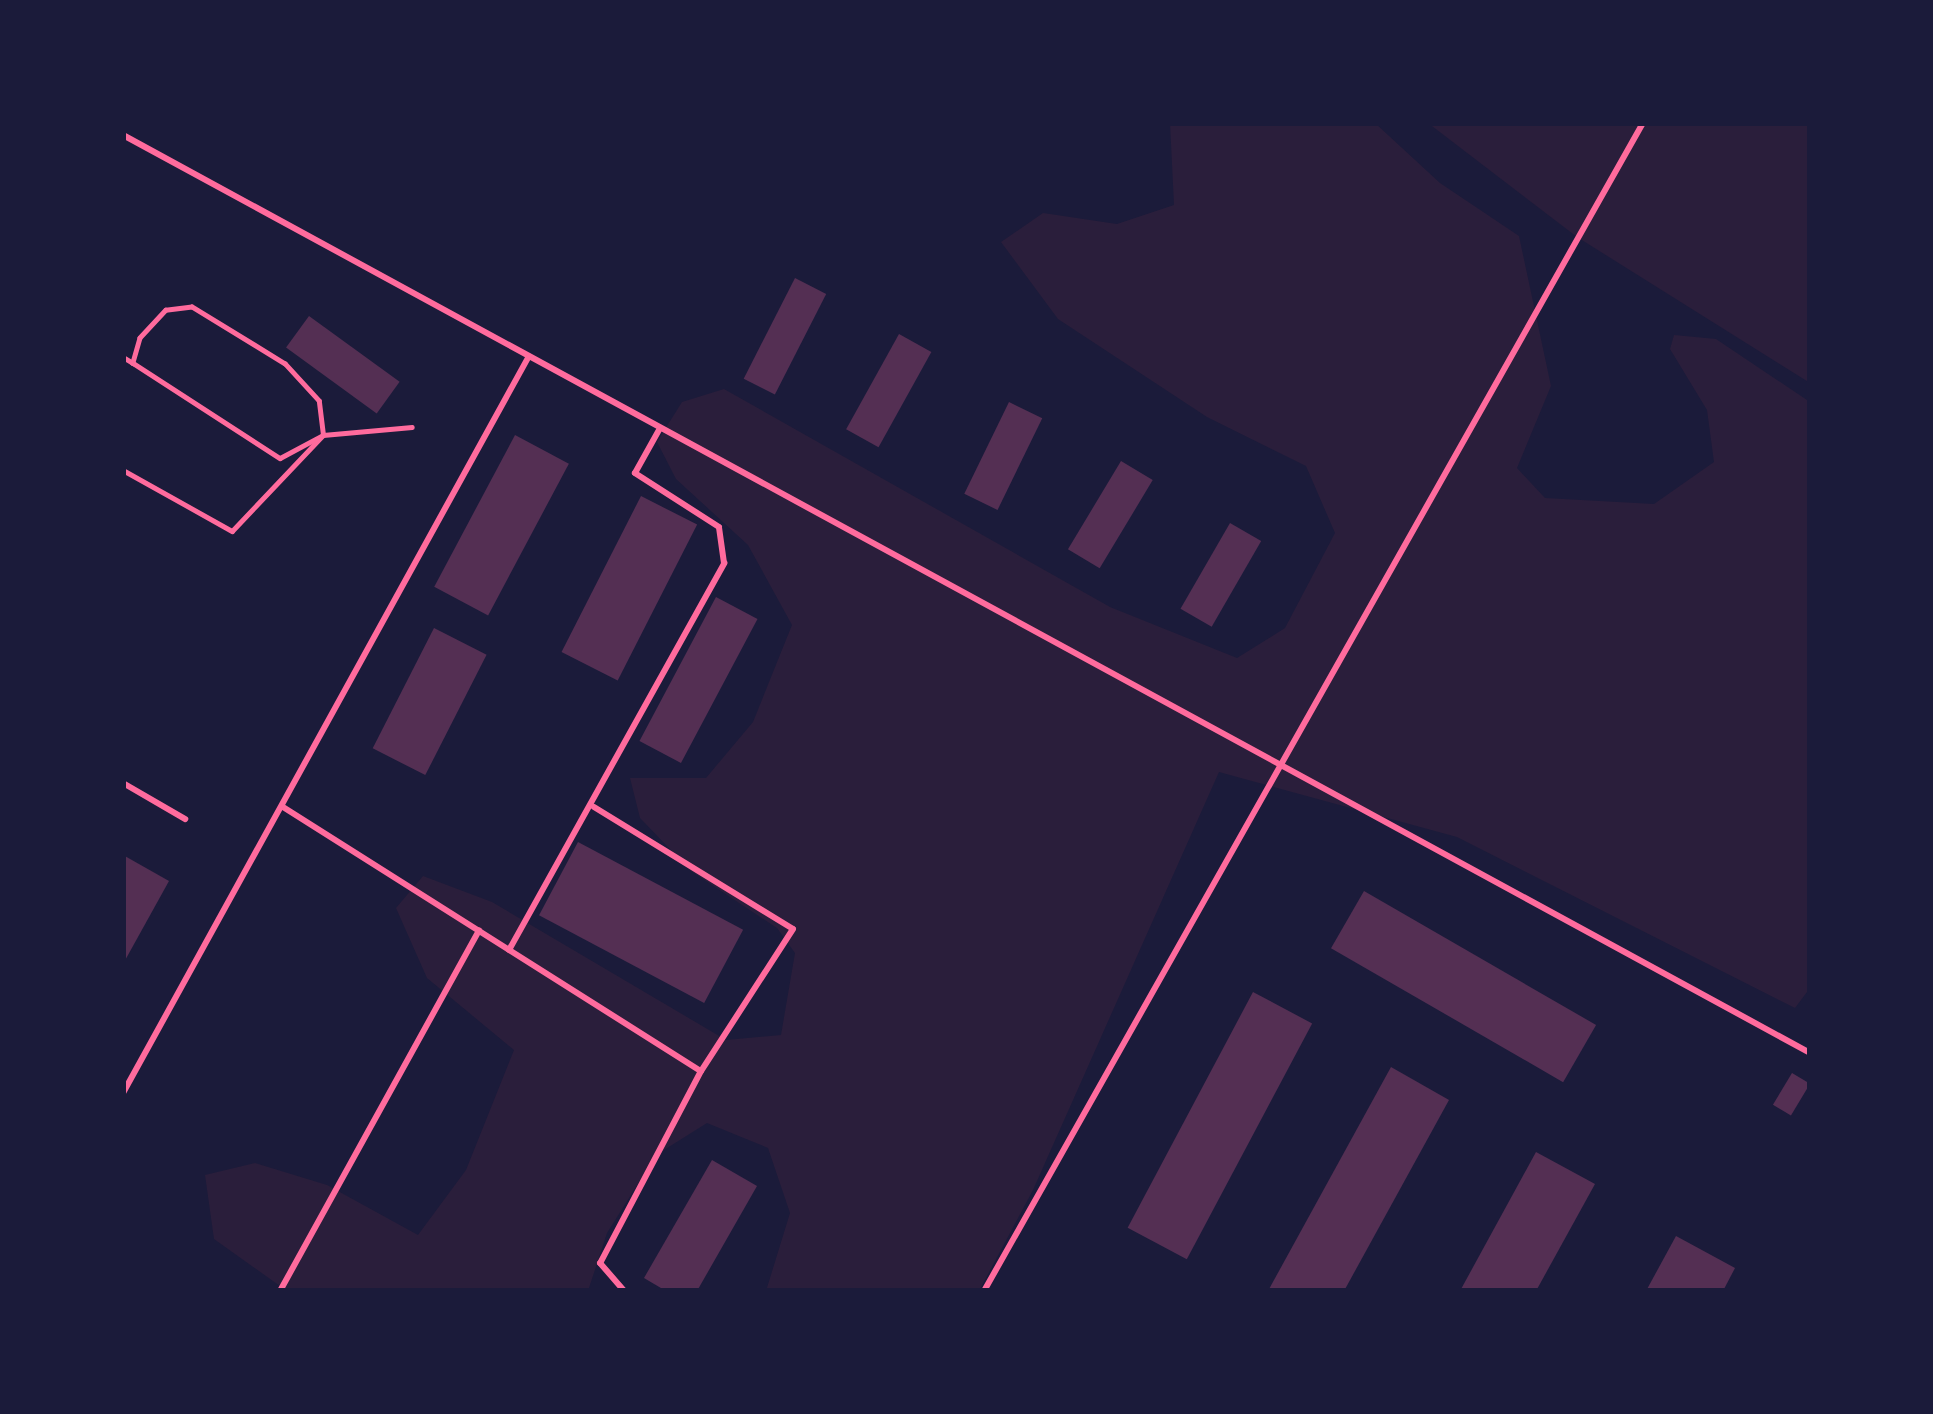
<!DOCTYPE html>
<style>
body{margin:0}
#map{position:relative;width:1933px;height:1414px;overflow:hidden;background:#1b1b3a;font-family:Bitter,serif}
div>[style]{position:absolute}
.green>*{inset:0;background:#2a1e3b}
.building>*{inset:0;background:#542f53;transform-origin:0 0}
.path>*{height:4.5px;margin:-2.25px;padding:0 2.25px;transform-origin:2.25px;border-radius:2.25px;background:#ff6b9d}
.service>*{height:6px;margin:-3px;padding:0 3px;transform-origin:3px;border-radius:3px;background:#ff6b9d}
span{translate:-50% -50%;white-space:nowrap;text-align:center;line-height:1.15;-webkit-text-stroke:12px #1b1b3a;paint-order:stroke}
.frame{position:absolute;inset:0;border:126px solid #1b1b3a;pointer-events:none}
</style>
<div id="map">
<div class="green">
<i style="clip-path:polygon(1170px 123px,1375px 123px,1440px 183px,1519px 236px,1551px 386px,1517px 468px,1545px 498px,1654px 504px,1714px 462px,1707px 410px,1670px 349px,1674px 335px,1716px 339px,1810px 402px,1810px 988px,1795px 1008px,1457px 837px,1219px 772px,1033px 1190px,979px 1291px,766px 1291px,790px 1213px,768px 1148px,707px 1123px,656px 1155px,607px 1233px,588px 1291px,287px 1291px,214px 1239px,205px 1175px,255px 1163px,327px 1185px,418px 1235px,466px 1170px,514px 1050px,427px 978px,396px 908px,423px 876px,492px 902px,726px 1040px,781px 1035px,795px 953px,777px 928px,691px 871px,640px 818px,630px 778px,706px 778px,753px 722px,792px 625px,748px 545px,676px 479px,657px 442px,682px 402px,724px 389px,1110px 607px,1237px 658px,1285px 628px,1335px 533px,1306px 466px,1207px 417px,1058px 319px,1001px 242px,1043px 213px,1117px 224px,1174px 205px)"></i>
<i style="clip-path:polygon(1428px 123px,1810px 123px,1810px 383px,1577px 237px)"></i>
</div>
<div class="building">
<i style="left:795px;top:278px;width:35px;height:113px;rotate:27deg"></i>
<i style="left:309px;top:316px;width:112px;height:39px;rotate:36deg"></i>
<i style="left:899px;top:334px;width:37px;height:109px;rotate:29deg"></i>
<i style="left:1009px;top:402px;width:37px;height:102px;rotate:26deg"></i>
<i style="left:515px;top:435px;width:61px;height:172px;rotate:28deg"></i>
<i style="left:1121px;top:461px;width:37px;height:103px;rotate:31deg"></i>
<i style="left:641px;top:496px;width:63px;height:175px;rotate:27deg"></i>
<i style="left:1230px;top:523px;width:36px;height:99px;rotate:30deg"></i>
<i style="left:716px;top:597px;width:47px;height:163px;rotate:28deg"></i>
<i style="left:434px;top:628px;width:59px;height:135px;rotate:27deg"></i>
<i style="left:578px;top:842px;width:187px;height:83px;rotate:28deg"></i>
<i style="clip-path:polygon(123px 855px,169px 881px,123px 964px)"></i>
<i style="left:1364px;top:891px;width:268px;height:66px;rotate:30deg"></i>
<i style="left:1253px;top:992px;width:67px;height:267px;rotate:28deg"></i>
<i style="clip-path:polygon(1391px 1067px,1449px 1100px,1344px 1291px,1268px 1291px)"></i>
<i style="left:1792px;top:1073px;width:21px;height:37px;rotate:31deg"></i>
<i style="clip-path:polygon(1536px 1152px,1595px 1184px,1536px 1291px,1460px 1291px)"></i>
<i style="clip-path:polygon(712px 1160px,757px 1186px,697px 1291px,666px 1291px,644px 1278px)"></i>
<i style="clip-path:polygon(1676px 1236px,1735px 1268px,1723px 1291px,1646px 1291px)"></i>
</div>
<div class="path">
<i style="left:123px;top:357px;width:12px;rotate:31deg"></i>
<i style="left:123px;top:470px;width:125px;rotate:29.2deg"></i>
<i style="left:232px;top:531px;width:132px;rotate:-46.5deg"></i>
<i style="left:323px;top:435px;width:34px;rotate:-97deg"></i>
<i style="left:319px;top:401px;width:50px;rotate:-132.6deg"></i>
<i style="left:285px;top:364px;width:109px;rotate:-148.5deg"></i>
<i style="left:192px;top:307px;width:26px;rotate:173deg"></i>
<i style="left:166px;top:310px;width:38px;rotate:133deg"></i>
<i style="left:140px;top:338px;width:26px;rotate:106deg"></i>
<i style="left:133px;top:363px;width:175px;rotate:32.9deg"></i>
<i style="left:280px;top:458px;width:49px;rotate:-28.1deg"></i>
<i style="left:323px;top:435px;width:89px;rotate:-5.1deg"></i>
</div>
<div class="service">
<i style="left:123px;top:135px;width:1921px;rotate:28.55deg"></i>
<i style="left:123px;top:783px;width:72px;rotate:30.1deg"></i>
<i style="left:283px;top:807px;width:494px;rotate:32.3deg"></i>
<i style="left:701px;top:1071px;width:217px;rotate:117.7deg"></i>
<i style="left:600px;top:1263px;width:37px;rotate:49deg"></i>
<i style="left:594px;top:807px;width:233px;rotate:31.5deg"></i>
<i style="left:793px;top:929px;width:169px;rotate:122.9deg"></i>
<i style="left:509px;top:950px;width:443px;rotate:-60.9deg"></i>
<i style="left:724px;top:563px;width:36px;rotate:-98deg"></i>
<i style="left:719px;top:527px;width:100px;rotate:-147.3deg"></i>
<i style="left:635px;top:473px;width:51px;rotate:-60.9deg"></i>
<i style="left:123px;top:1093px;width:841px;rotate:-61.15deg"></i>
<i style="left:280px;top:1291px;width:412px;rotate:-61.1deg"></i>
<i style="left:984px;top:1291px;width:1341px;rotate:-60.57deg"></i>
</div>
<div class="frame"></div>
</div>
